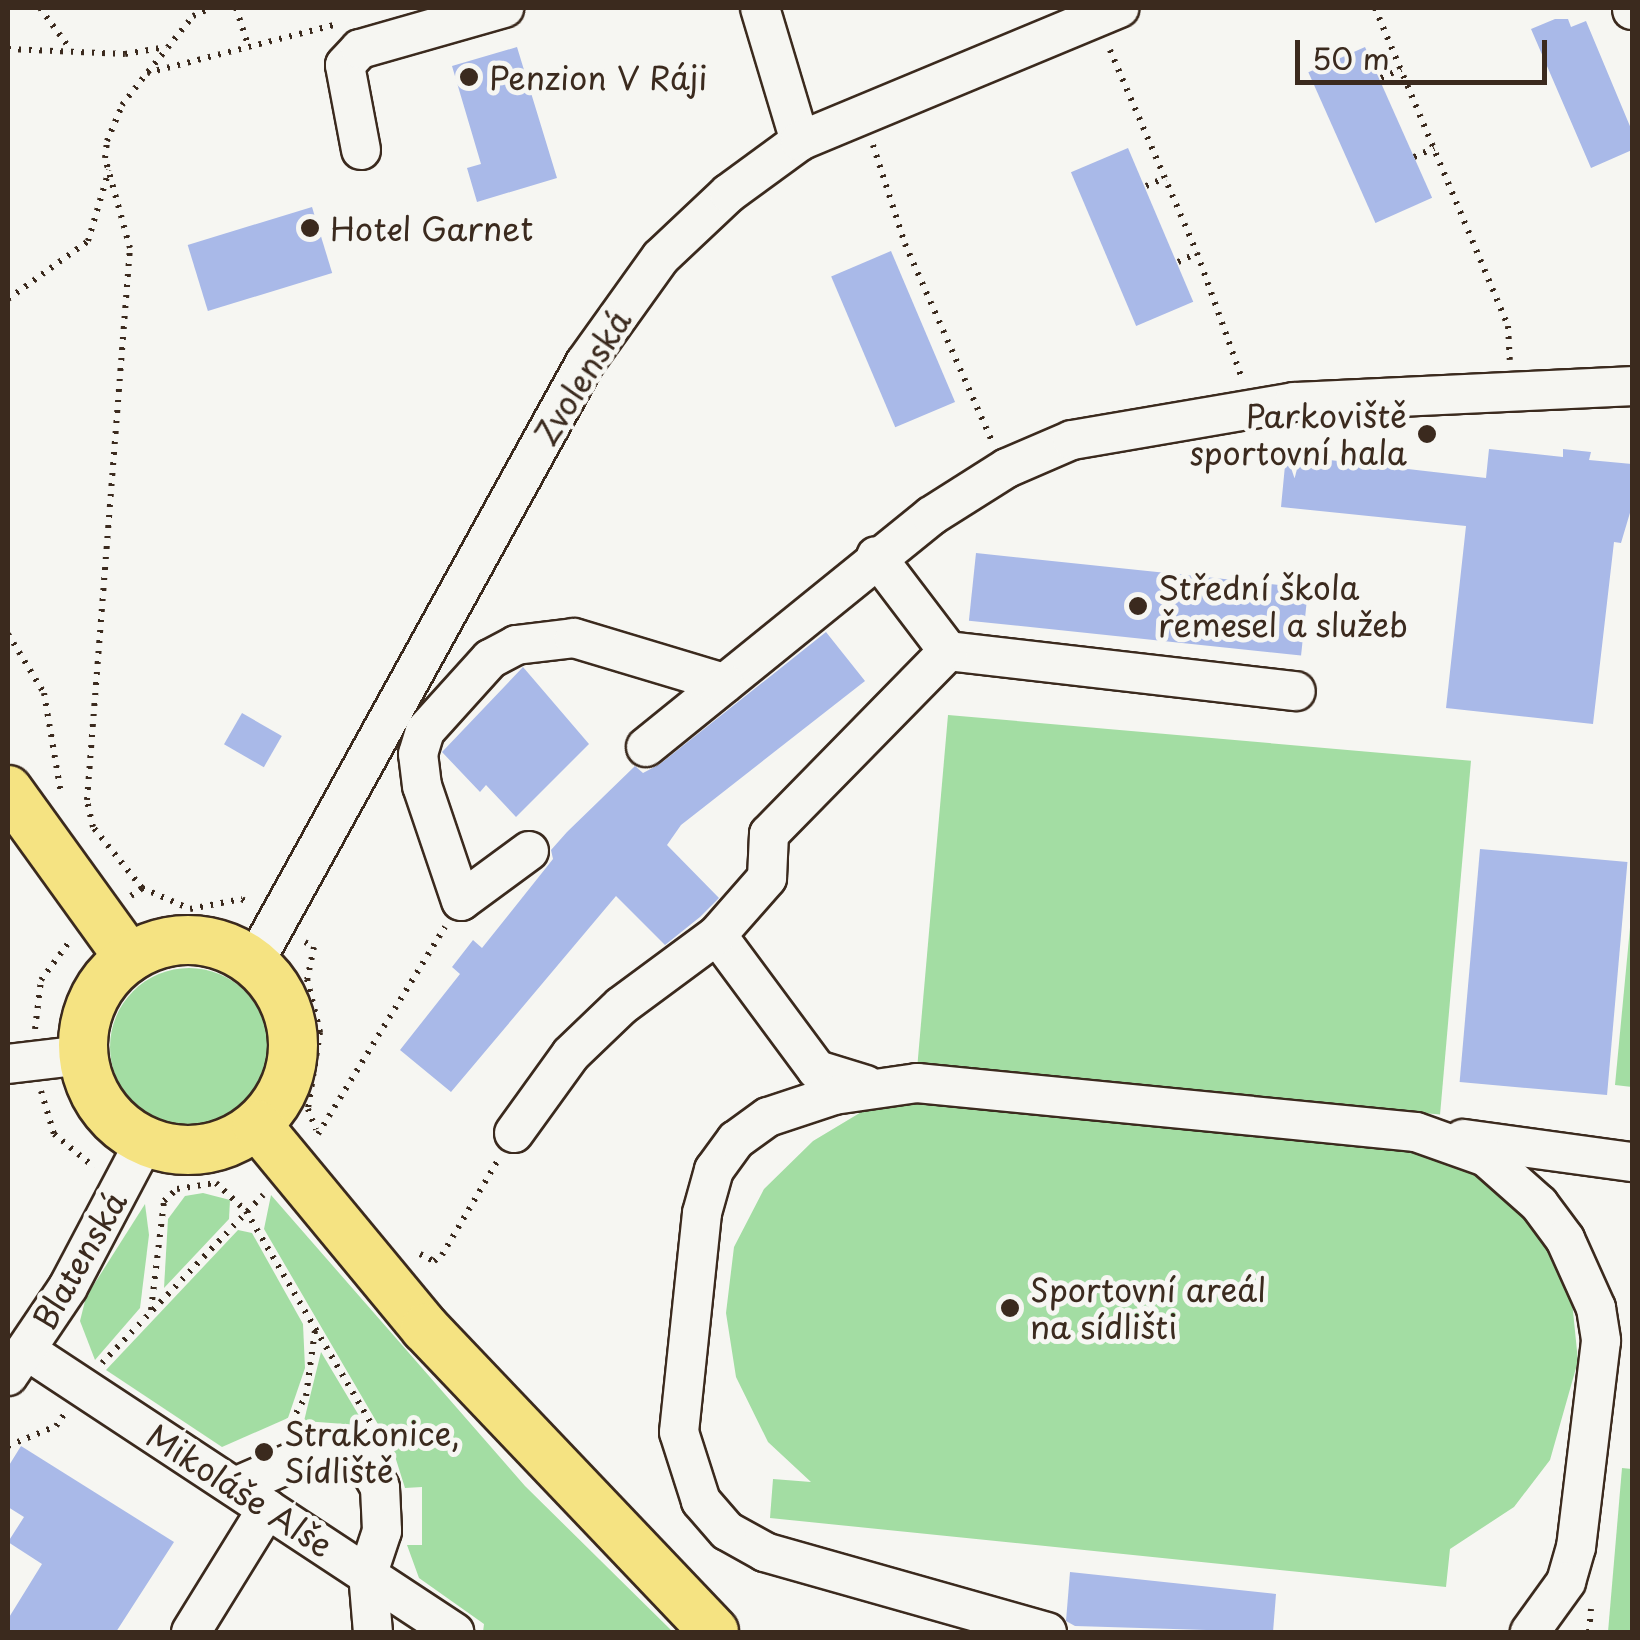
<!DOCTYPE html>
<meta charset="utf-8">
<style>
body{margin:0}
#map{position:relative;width:1640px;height:1640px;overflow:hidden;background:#f6f6f2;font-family:"Playpen Sans",sans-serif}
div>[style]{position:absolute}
.green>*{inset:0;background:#a3dda3;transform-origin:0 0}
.round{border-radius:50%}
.building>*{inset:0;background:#a9b9e8;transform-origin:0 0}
.path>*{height:6px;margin-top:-3px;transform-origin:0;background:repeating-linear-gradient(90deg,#3b2a1e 0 2.5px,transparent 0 10.5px)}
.roads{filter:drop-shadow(2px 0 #3b2a1e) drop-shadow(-2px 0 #3b2a1e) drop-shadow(0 2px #3b2a1e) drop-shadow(0 -2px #3b2a1e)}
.minor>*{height:38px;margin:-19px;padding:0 19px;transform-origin:19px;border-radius:19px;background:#f6f6f2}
.major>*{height:48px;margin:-24px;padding:0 24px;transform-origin:24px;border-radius:24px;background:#f5e382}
.major>.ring{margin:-24px;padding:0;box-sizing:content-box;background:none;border:48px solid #f5e382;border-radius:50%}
.dots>*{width:28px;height:28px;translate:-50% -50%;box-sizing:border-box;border:5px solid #f6f6f2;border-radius:50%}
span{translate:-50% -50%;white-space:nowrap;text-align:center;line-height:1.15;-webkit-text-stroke:10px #f6f6f2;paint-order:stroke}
.poi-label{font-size:32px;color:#3b2a1e}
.left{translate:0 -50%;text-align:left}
.right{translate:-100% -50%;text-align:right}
.street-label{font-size:32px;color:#3b2a1e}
.frame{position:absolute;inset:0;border:10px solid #3b2a1e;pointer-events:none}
.scale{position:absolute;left:1295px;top:40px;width:252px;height:45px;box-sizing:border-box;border:5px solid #3b2a1e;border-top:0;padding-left:12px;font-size:30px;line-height:35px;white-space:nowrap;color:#3b2a1e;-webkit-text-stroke:8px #f6f6f2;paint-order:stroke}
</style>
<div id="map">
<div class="green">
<i style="left:948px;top:715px;width:525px;height:355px;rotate:5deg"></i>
<i style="clip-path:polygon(1632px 907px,1632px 1087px,1615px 1085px)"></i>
<i class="round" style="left:110px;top:968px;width:158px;height:158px"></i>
<i style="clip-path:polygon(929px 1099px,1414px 1145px,1457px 1158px,1536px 1222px,1571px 1291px,1578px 1361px,1550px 1460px,1514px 1507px,1450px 1549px,1446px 1587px,770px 1518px,773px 1479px,811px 1482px,768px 1442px,736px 1377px,726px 1313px,734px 1247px,764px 1189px,813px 1141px,868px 1108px)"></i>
<i style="clip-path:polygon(203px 1193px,230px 1200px,229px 1219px,164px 1288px,168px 1219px,185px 1196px)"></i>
<i style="clip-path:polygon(271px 1195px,525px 1486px,673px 1632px,483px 1632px,484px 1624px,419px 1578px,407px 1545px,422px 1545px,422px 1487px,405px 1488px,393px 1450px,264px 1229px)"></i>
<i style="clip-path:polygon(145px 1204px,149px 1235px,140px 1308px,95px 1360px,80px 1321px,86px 1297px)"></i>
<i style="clip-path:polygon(238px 1230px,252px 1233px,303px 1324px,305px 1368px,288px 1418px,222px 1447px,106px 1370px)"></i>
<i style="clip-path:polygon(321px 1352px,361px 1419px,358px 1425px,304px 1421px)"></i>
<i style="clip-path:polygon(1622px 1468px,1632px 1469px,1632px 1632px,1608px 1632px)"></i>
</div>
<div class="building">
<i style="clip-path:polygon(1555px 19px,1568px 19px,1571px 27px,1586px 21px,1632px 131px,1632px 150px,1591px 168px,1531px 29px)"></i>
<i style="clip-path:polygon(517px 47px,557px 178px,477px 202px,467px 168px,481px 164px,452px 66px)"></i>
<i style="left:1365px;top:47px;width:165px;height:62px;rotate:66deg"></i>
<i style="left:1128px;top:148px;width:167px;height:62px;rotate:67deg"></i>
<i style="left:312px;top:207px;width:69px;height:130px;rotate:73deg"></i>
<i style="left:891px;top:251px;width:164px;height:65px;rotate:67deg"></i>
<i style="clip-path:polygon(1489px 449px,1563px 457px,1563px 449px,1591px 452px,1589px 460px,1632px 464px,1632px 506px,1621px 543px,1614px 542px,1593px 724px,1446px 708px,1466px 526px,1281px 507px,1286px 455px,1486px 478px)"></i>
<i style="left:976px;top:553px;width:334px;height:68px;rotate:6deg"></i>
<i style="clip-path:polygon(826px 632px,865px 681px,681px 825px,667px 845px,719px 898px,700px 917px,665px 945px,616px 896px,451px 1092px,400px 1050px,460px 974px,452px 967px,473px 940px,482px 948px,553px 859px,551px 850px,567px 832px,635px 766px,643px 773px,660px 764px)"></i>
<i style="clip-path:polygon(523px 667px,589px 744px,516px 817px,486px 785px,480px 792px,442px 752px)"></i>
<i style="left:242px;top:713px;width:46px;height:36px;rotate:30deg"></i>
<i style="left:1480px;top:849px;width:148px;height:234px;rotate:5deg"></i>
<i style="clip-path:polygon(21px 1446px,174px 1542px,116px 1632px,8px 1632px,8px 1619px,42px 1564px,8px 1542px,24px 1517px,8px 1507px,8px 1467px)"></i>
<i style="clip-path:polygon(1070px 1572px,1276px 1594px,1273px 1632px,1075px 1626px,1066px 1621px)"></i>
</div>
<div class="path">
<i style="left:40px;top:8px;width:52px;rotate:53.6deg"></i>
<i style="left:236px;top:8px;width:40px;rotate:72deg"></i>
<i style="left:1375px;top:8px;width:345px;rotate:67.3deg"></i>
<i style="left:1508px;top:326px;width:34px;rotate:87deg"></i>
<i style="left:8px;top:49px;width:117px;rotate:2.4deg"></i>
<i style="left:125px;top:54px;width:42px;rotate:-9.7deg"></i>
<i style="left:1110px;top:50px;width:221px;rotate:66.8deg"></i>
<i style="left:1197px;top:253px;width:131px;rotate:70.3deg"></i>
<i style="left:148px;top:72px;width:72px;rotate:-51.2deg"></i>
<i style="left:193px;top:16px;width:20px;rotate:-24deg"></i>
<i style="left:1381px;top:78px;width:22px;rotate:-24deg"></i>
<i style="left:873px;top:145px;width:104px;rotate:72.1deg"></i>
<i style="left:905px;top:244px;width:213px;rotate:66.2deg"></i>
<i style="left:1414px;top:157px;width:22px;rotate:-24deg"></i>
<i style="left:1146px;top:186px;width:21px;rotate:-23deg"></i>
<i style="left:1178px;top:262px;width:21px;rotate:-25deg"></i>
<i style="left:8px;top:299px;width:99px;rotate:-35.9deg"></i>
<i style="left:88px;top:241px;width:74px;rotate:-73.5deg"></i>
<i style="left:8px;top:634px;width:69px;rotate:58.6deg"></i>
<i style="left:44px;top:693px;width:101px;rotate:80.4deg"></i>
<i style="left:142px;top:888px;width:78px;rotate:-128.8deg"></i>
<i style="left:93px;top:827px;width:28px;rotate:-103deg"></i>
<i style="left:87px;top:800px;width:554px;rotate:-85.55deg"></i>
<i style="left:130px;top:248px;width:93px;rotate:-105.5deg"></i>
<i style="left:105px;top:158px;width:17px;rotate:-83deg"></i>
<i style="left:107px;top:141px;width:39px;rotate:-67deg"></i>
<i style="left:122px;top:105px;width:41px;rotate:-52deg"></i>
<i style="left:147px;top:73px;width:193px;rotate:-14.4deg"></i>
<i style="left:131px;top:896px;width:14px;rotate:-36deg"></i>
<i style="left:142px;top:888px;width:52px;rotate:23.6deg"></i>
<i style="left:190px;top:909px;width:53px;rotate:-10.9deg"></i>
<i style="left:242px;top:899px;width:9px;rotate:36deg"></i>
<i style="left:305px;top:942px;width:10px;rotate:29deg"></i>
<i style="left:314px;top:947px;width:33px;rotate:102deg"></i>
<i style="left:307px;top:979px;width:55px;rotate:76.2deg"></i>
<i style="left:320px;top:1032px;width:78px;rotate:98.9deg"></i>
<i style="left:308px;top:1109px;width:22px;rotate:69deg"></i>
<i style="left:35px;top:1029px;width:49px;rotate:-83deg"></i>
<i style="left:41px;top:980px;width:47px;rotate:-53.6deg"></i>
<i style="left:41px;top:1091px;width:45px;rotate:73.2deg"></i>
<i style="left:54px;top:1134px;width:52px;rotate:39.5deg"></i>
<i style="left:318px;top:1134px;width:243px;rotate:-58.5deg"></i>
<i style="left:420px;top:1254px;width:16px;rotate:27deg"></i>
<i style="left:434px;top:1261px;width:10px;rotate:-37deg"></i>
<i style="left:442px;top:1255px;width:110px;rotate:-59.5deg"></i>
<i style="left:151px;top:1310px;width:110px;rotate:-83.2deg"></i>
<i style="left:164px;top:1201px;width:18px;rotate:-43deg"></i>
<i style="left:177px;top:1189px;width:39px;rotate:-9deg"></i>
<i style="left:216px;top:1183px;width:41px;rotate:43deg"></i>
<i style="left:246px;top:1211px;width:248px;rotate:59.5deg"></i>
<i style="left:102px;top:1363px;width:233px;rotate:-46.2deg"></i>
<i style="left:291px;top:1422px;width:30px;rotate:-60deg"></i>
<i style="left:306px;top:1396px;width:67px;rotate:-82.2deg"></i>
<i style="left:8px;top:1446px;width:52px;rotate:-22.6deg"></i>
<i style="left:56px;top:1426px;width:16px;rotate:-55deg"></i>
<i style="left:1589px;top:1632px;width:23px;rotate:-85deg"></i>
</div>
<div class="roads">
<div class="minor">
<i style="left:760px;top:8px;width:139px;rotate:73.3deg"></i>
<i style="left:1632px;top:8px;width:2px;rotate:90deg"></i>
<i style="left:361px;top:150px;width:86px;rotate:-100.7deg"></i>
<i style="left:345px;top:65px;width:22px;rotate:-47deg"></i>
<i style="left:360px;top:49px;width:150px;rotate:-15.9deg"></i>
<i style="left:948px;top:651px;width:350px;rotate:6.6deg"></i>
<i style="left:646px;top:747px;width:367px;rotate:-39deg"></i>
<i style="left:931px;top:516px;width:90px;rotate:-32.3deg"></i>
<i style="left:1007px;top:468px;width:71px;rotate:-23.3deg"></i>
<i style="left:1072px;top:440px;width:225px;rotate:-9.7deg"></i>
<i style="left:1294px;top:402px;width:338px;rotate:-2.7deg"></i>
<i style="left:529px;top:851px;width:84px;rotate:143.7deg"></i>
<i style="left:461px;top:901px;width:121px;rotate:-108.7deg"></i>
<i style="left:422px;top:786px;width:32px;rotate:-97deg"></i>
<i style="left:418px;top:754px;width:24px;rotate:-73deg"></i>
<i style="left:425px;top:731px;width:97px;rotate:-47.9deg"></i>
<i style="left:490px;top:659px;width:30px;rotate:-28deg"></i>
<i style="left:516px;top:645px;width:58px;rotate:-6.9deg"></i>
<i style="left:574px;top:638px;width:157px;rotate:16.7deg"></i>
<i style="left:717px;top:935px;width:168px;rotate:53.5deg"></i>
<i style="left:817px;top:1070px;width:51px;rotate:17deg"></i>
<i style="left:254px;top:963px;width:685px;rotate:-61.12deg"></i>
<i style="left:585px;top:363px;width:130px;rotate:-54.4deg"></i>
<i style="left:661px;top:257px;width:93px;rotate:-43.3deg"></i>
<i style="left:729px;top:193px;width:88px;rotate:-36.2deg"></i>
<i style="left:800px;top:141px;width:346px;rotate:-22.6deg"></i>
<i style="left:8px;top:1064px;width:77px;rotate:-6.8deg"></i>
<i style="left:514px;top:1133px;width:97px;rotate:-54.2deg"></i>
<i style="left:571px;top:1054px;width:69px;rotate:-43.8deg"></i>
<i style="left:621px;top:1006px;width:119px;rotate:-36.5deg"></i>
<i style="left:717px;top:935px;width:76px;rotate:-48.7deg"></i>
<i style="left:767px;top:878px;width:44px;rotate:-87.4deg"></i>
<i style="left:769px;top:834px;width:256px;rotate:-45.6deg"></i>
<i style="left:948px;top:651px;width:119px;rotate:-127.2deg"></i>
<i style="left:1463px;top:1139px;width:171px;rotate:7.8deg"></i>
<i style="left:26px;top:1350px;width:513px;rotate:33.38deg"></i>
<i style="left:8px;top:1376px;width:107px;rotate:-56deg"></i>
<i style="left:68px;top:1287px;width:165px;rotate:-62.2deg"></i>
<i style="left:235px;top:1487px;width:100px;rotate:-23.5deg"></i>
<i style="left:327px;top:1447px;width:38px;rotate:17deg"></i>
<i style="left:363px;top:1458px;width:34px;rotate:60deg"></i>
<i style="left:380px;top:1488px;width:43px;rotate:87.3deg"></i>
<i style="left:382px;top:1531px;width:44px;rotate:108.4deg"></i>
<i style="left:368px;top:1573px;width:59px;rotate:85.2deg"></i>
<i style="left:191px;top:1632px;width:145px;rotate:-58.3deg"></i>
<i style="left:1047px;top:1632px;width:293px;rotate:-164.2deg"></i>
<i style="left:765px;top:1552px;width:43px;rotate:-151.1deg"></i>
<i style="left:727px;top:1531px;width:40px;rotate:-131deg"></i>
<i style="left:701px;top:1501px;width:72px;rotate:-107.7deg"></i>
<i style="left:679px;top:1432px;width:220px;rotate:-84deg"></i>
<i style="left:702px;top:1213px;width:45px;rotate:-74.4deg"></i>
<i style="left:714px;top:1170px;width:37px;rotate:-54deg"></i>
<i style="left:736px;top:1140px;width:39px;rotate:-36deg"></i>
<i style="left:768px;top:1117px;width:70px;rotate:-18.4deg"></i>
<i style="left:834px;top:1095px;width:84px;rotate:-8.2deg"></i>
<i style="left:917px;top:1083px;width:501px;rotate:5.61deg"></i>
<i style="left:1416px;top:1132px;width:74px;rotate:19.7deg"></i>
<i style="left:1486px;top:1157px;width:71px;rotate:41.6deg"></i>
<i style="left:1539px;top:1204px;width:44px;rotate:53.4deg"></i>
<i style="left:1565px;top:1239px;width:76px;rotate:65.8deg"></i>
<i style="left:1596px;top:1308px;width:33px;rotate:81deg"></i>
<i style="left:1601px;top:1341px;width:208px;rotate:96.9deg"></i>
<i style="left:1576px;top:1547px;width:36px;rotate:106deg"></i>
<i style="left:1566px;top:1582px;width:62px;rotate:125.8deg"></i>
</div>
<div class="major">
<i style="left:8px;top:790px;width:207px;rotate:54.2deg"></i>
<i class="ring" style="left:83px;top:940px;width:162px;height:162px"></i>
<i style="left:257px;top:1125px;width:264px;rotate:50.4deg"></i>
<i style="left:425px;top:1328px;width:419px;rotate:46.4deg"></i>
</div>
</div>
<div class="dots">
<i style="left:469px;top:77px;background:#3b2a1e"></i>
<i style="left:310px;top:228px;background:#3b2a1e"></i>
<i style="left:1427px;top:434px;background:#3b2a1e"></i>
<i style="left:1138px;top:606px;background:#3b2a1e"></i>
<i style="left:1010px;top:1308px;background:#3b2a1e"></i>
<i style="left:264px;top:1452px;background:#3b2a1e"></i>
</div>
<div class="poi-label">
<span class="left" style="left:489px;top:77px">Penzion V Ráji</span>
<span class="left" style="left:330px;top:228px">Hotel Garnet</span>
<span class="right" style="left:1407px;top:434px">Parkoviště<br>sportovní hala</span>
<span class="left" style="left:1158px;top:606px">Střední škola<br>řemesel a služeb</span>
<span class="left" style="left:1030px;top:1308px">Sportovní areál<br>na sídlišti</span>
<span class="left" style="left:284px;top:1452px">Strakonice,<br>Sídliště</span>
</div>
<div class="street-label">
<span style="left:582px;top:377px;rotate:-58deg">Zvolenská</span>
<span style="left:79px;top:1260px;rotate:-60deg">Blatenská</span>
<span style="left:240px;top:1490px;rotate:33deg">Mikoláše Alše</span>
</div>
<div class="frame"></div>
<div class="scale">50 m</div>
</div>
